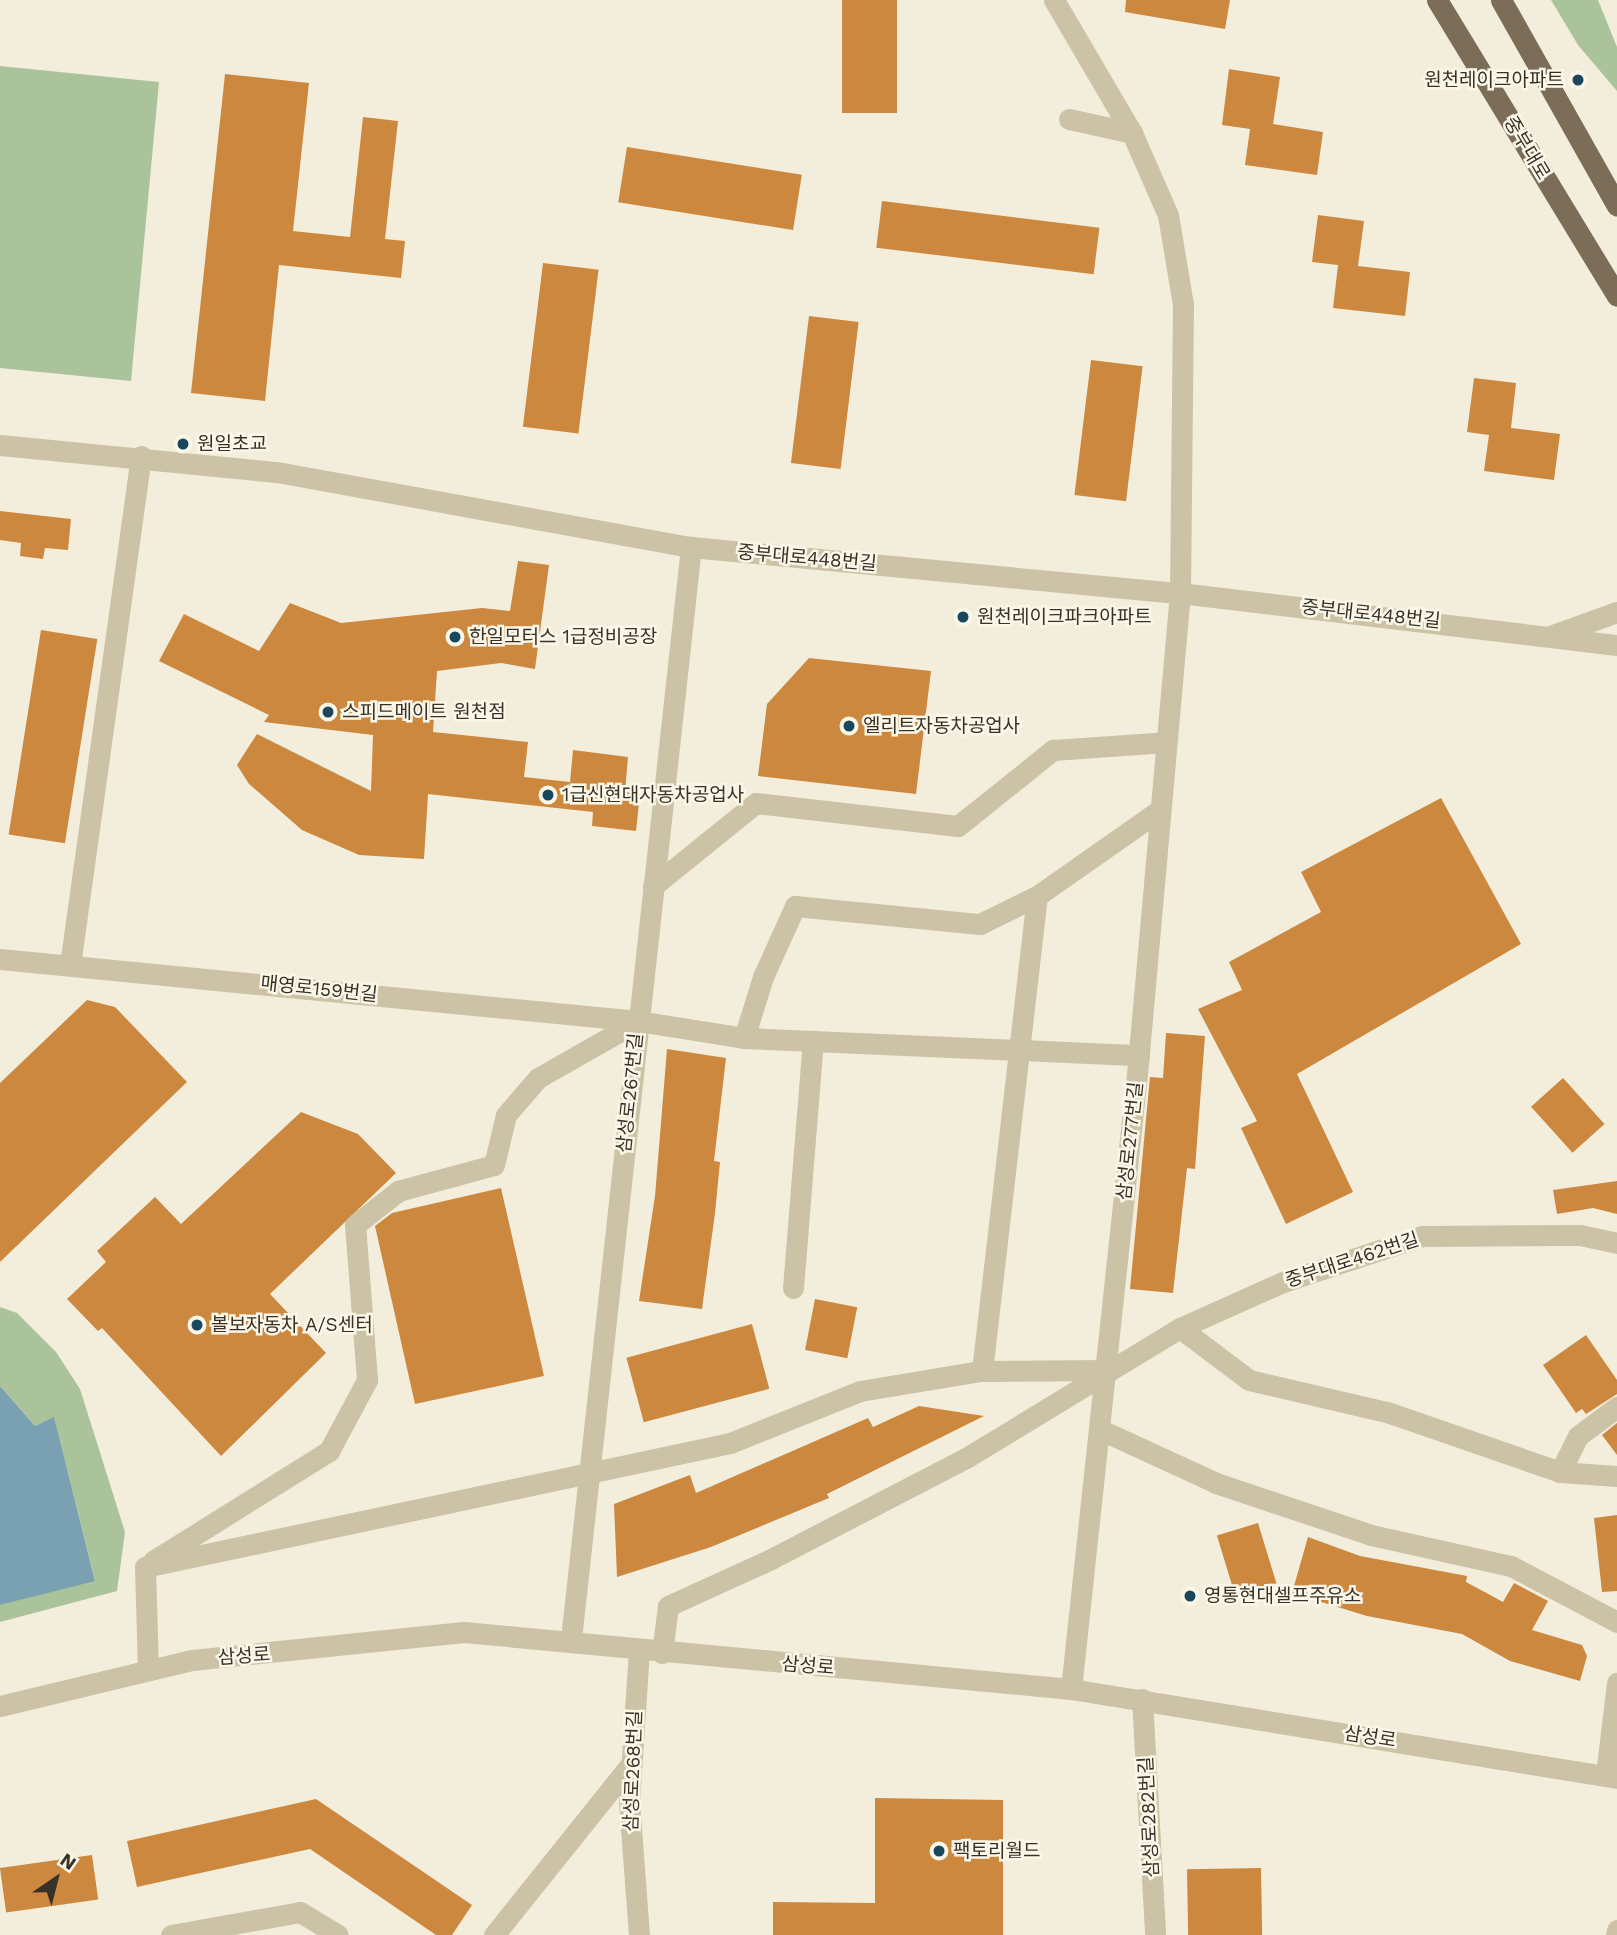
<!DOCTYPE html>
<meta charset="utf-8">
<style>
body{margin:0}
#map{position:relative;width:1617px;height:1935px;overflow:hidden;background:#f3eedb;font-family:"Work Sans","Noto Sans KR",sans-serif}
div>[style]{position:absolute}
.green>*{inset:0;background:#abc39a}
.water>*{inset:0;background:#79a1b2}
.building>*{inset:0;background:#cd8840;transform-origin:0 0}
.minor>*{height:21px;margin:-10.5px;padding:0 10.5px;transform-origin:10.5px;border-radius:10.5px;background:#ccc2a6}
.major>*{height:21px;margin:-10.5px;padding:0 10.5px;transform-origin:10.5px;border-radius:10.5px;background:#7b6d58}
.dots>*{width:19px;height:19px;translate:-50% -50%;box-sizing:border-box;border:4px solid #fbf7e8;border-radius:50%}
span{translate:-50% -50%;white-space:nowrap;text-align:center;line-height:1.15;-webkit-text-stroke:5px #fbf7e8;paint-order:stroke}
.poi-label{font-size:19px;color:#383128}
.right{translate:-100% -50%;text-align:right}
.left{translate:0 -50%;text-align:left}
.street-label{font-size:19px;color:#383128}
.north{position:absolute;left:21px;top:1844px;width:70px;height:70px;-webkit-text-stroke:5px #fbf7e8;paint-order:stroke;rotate:35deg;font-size:19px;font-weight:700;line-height:28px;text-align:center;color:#383128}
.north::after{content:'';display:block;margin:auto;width:24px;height:32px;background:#383128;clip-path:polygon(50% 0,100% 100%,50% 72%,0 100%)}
</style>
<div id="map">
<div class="green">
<i style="clip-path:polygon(1551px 0,1598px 0,1617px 47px,1617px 91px,1578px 45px)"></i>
<i style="clip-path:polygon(0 66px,159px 82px,131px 381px,0 368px)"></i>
<i style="clip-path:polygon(0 1307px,17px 1313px,56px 1352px,80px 1389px,125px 1532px,117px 1591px,0 1622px,0 1605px,95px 1580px,54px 1418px,35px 1426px,0 1386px)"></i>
</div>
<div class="water">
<i style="clip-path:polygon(0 1386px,35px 1426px,54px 1417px,95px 1581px,0 1605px)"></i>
</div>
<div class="building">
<i style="left:842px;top:0;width:55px;height:113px"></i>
<i style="clip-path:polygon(1126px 0,1230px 0,1225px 29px,1125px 12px)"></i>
<i style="clip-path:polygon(1229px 69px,1280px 77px,1273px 124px,1323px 132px,1317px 175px,1245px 165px,1250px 129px,1222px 125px)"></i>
<i style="clip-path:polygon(225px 74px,309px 83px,293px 231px,350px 237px,363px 117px,398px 121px,385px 239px,405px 241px,401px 278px,279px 265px,265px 401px,191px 393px)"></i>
<i style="left:627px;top:147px;width:177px;height:56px;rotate:9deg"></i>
<i style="left:882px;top:201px;width:219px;height:47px;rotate:7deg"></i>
<i style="clip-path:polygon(1318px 215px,1364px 221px,1358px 266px,1410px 272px,1405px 316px,1333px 308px,1338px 265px,1312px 262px)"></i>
<i style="left:543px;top:263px;width:56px;height:165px;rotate:7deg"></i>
<i style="left:809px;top:316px;width:50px;height:148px;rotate:7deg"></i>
<i style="left:1091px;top:360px;width:52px;height:136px;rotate:7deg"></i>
<i style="clip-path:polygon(1474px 378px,1516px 383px,1511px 428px,1560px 434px,1554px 480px,1484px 471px,1489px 435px,1467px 432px)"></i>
<i style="clip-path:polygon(0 511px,71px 519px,68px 550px,45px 548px,43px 559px,20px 556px,21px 543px,0 540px)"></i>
<i style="clip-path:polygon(518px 561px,549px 565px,535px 669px,501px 663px,437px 671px,433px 732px,528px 742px,524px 777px,570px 782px,573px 750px,628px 757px,625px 792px,640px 794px,636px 831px,592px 826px,593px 812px,428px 794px,424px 859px,359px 855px,302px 830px,249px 784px,237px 765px,257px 734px,371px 791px,373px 735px,264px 722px,269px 715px,159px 661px,184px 614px,259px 651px,290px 603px,341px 623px,482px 608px,510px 611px)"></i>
<i style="left:41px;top:630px;width:57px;height:207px;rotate:9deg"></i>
<i style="clip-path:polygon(809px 658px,931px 671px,916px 794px,758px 776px,767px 704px)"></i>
<i style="clip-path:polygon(1441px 798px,1521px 944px,1297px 1074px,1353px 1192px,1286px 1224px,1241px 1128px,1257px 1121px,1198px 1009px,1242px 990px,1229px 962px,1321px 912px,1301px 872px)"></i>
<i style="clip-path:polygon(87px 1000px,115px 1007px,187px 1082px,0 1262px,0 1083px)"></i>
<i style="clip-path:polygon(1166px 1033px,1205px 1036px,1195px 1169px,1187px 1168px,1173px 1293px,1130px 1289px,1150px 1077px,1163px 1078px)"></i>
<i style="clip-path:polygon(667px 1049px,726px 1058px,714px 1161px,720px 1162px,715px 1213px,702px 1309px,639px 1301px,655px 1196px)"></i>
<i style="left:1563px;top:1078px;width:62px;height:43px;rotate:48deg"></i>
<i style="clip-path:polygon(301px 1112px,358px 1134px,396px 1173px,270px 1294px,326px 1353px,221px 1456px,102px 1328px,98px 1331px,67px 1299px,106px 1262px,97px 1251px,155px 1197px,181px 1224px)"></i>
<i style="clip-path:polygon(1617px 1181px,1617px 1214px,1593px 1208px,1557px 1214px,1553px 1190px)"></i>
<i style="clip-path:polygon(501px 1188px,544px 1376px,415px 1404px,375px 1226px,392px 1213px)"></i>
<i style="left:815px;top:1299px;width:43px;height:52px;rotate:11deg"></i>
<i style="left:752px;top:1324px;width:67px;height:130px;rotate:75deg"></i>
<i style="clip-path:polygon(1586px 1335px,1617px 1380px,1617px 1394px,1586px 1414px,1582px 1409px,1576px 1413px,1543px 1365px)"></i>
<i style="clip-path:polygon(919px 1406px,984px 1416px,827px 1494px,829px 1498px,711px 1547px,617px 1577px,614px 1504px,690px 1475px,696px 1493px,868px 1418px,873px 1427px)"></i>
<i style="clip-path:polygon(1617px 1423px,1617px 1455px,1602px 1435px)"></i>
<i style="clip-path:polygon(1617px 1515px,1617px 1591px,1602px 1592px,1594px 1518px)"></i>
<i style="left:1258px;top:1523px;width:63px;height:43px;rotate:73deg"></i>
<i style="clip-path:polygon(1308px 1537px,1360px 1556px,1467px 1576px,1466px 1582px,1503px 1602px,1514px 1583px,1548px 1601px,1532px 1630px,1582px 1645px,1587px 1656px,1580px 1681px,1510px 1661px,1462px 1634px,1367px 1616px,1292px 1593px)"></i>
<i style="clip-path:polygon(875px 1798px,1003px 1800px,1003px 1935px,773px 1935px,773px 1902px,875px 1903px)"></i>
<i style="clip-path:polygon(316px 1799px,472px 1905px,452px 1935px,436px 1935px,310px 1849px,137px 1887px,127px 1841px)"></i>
<i style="left:92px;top:1855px;width:45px;height:93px;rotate:82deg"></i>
<i style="left:1261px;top:1868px;width:67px;height:74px;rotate:89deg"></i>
</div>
<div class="minor">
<i style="left:1054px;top:0;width:154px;rotate:59.6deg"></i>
<i style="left:1069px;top:119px;width:65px;rotate:12.5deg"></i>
<i style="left:1132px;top:133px;width:90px;rotate:66.3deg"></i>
<i style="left:1168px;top:215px;width:91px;rotate:80.5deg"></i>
<i style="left:1183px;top:305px;width:288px;rotate:90.6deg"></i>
<i style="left:1180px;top:593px;width:464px;rotate:95.1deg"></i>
<i style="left:1139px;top:1055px;width:638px;rotate:96.12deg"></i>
<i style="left:0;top:445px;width:278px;rotate:5.6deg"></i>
<i style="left:277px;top:472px;width:421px;rotate:10.3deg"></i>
<i style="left:691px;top:547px;width:491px;rotate:5.4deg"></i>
<i style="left:1180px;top:593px;width:440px;rotate:6.8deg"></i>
<i style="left:1553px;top:635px;width:68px;rotate:-19.8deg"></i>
<i style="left:653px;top:886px;width:132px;rotate:-38.9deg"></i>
<i style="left:756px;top:803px;width:203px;rotate:6.5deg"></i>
<i style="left:958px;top:826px;width:122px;rotate:-38.7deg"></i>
<i style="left:1053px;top:750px;width:113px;rotate:-4deg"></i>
<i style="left:0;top:959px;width:641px;rotate:5.55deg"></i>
<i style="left:638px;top:1021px;width:107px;rotate:9.1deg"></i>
<i style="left:744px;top:1038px;width:395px;rotate:2.5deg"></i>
<i style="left:70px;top:965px;width:514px;rotate:-82.06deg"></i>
<i style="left:744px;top:1038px;width:64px;rotate:-72.7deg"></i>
<i style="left:763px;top:977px;width:78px;rotate:-65.7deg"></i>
<i style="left:795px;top:906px;width:186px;rotate:5.6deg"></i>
<i style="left:980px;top:924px;width:64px;rotate:-26.2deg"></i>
<i style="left:1037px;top:896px;width:150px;rotate:-35deg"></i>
<i style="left:793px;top:1288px;width:248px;rotate:-85.4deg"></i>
<i style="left:1180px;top:1328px;width:86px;rotate:37deg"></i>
<i style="left:1249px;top:1380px;width:142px;rotate:13.1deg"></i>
<i style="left:1387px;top:1412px;width:183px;rotate:19.1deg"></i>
<i style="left:1560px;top:1472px;width:40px;rotate:-63.4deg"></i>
<i style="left:1578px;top:1436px;width:49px;rotate:-36.6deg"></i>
<i style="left:982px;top:1371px;width:478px;rotate:-83.4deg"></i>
<i style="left:1101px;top:1430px;width:127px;rotate:24.7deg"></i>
<i style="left:1216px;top:1483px;width:163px;rotate:18.5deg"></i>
<i style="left:1371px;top:1535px;width:143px;rotate:12.5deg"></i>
<i style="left:1511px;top:1566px;width:120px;rotate:27.8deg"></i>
<i style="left:1560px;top:1472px;width:57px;rotate:4deg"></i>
<i style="left:153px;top:1561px;width:208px;rotate:-32deg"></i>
<i style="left:329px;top:1451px;width:81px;rotate:-61.8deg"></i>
<i style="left:367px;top:1380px;width:155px;rotate:-94.4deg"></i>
<i style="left:355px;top:1225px;width:55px;rotate:-38.3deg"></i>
<i style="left:398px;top:1191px;width:99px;rotate:-15.2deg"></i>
<i style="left:494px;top:1165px;width:51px;rotate:-76.5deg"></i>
<i style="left:506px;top:1115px;width:49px;rotate:-49.1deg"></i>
<i style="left:538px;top:1078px;width:115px;rotate:-29.7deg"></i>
<i style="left:571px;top:1639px;width:1099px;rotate:-83.73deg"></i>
<i style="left:639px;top:1649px;width:153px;rotate:93.7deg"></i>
<i style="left:629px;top:1802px;width:133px;rotate:85.7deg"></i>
<i style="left:662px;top:1653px;width:47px;rotate:-82.7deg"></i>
<i style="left:668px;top:1606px;width:113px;rotate:-24.5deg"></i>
<i style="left:771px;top:1559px;width:220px;rotate:-27.4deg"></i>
<i style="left:966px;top:1458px;width:250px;rotate:-31.3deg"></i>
<i style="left:1180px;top:1328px;width:113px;rotate:-24.1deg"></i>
<i style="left:1283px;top:1282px;width:146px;rotate:-18.3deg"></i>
<i style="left:1422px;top:1236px;width:158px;rotate:-0.4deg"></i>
<i style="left:1580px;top:1235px;width:38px;rotate:12deg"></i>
<i style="left:148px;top:1669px;width:102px;rotate:-91.7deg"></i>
<i style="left:145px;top:1567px;width:598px;rotate:-11.97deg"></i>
<i style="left:730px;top:1443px;width:140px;rotate:-21.8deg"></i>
<i style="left:860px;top:1391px;width:121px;rotate:-9.5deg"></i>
<i style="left:979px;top:1371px;width:128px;rotate:-0.4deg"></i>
<i style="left:1142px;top:1699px;width:236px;rotate:86.8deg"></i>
<i style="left:0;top:1706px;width:197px;rotate:-13.5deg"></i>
<i style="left:192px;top:1660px;width:273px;rotate:-5.9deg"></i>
<i style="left:464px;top:1632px;width:610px;rotate:5.36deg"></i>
<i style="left:1071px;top:1689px;width:553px;rotate:9.26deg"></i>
<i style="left:1606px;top:1775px;width:93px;rotate:-83.2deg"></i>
<i style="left:171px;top:1935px;width:131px;rotate:-10.1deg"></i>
<i style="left:300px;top:1912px;width:44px;rotate:31.2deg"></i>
<i style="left:494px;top:1935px;width:219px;rotate:-51.3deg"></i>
<i style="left:1616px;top:1935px;width:5px;rotate:-79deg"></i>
</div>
<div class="major">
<i style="left:1437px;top:0;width:346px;rotate:58.7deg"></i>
<i style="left:1501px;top:0;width:236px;rotate:60.6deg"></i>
</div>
<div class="dots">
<i style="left:1578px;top:80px;background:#1b475c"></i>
<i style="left:183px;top:444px;background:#1b475c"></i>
<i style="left:963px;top:617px;background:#1b475c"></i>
<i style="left:455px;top:637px;background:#1b475c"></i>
<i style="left:328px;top:712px;background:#1b475c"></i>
<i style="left:849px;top:726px;background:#1b475c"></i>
<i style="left:548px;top:795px;background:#1b475c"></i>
<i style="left:197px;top:1325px;background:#1b475c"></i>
<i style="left:1190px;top:1596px;background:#1b475c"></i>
<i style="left:939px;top:1851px;background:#1b475c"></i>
</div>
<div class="poi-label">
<span class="right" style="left:1564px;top:80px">원천레이크아파트</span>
<span class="left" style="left:197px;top:444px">원일초교</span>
<span class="left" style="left:977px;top:617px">원천레이크파크아파트</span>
<span class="left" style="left:469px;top:637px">한일모터스 1급정비공장</span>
<span class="left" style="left:342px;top:712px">스피드메이트 원천점</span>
<span class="left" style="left:863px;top:726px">엘리트자동차공업사</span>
<span class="left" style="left:562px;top:795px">1급신현대자동차공업사</span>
<span class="left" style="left:211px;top:1325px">볼보자동차 A/S센터</span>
<span class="left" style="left:1204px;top:1596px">영통현대셀프주유소</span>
<span class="left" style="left:953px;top:1851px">팩토리월드</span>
</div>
<div class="street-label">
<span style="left:1527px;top:148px;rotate:59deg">중부대로</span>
<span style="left:807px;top:558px;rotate:5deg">중부대로448번길</span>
<span style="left:1371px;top:614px;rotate:6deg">중부대로448번길</span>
<span style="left:319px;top:989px;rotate:6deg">매영로159번길</span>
<span style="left:630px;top:1093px;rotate:-84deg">삼성로267번길</span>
<span style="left:1130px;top:1141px;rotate:-84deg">삼성로277번길</span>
<span style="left:1352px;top:1260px;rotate:-18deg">중부대로462번길</span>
<span style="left:244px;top:1656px;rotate:-4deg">삼성로</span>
<span style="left:808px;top:1666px;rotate:5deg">삼성로</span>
<span style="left:1370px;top:1737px;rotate:9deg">삼성로</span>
<span style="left:633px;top:1771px;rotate:-88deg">삼성로268번길</span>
<span style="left:1149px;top:1817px;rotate:-93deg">삼성로282번길</span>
</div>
<div class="north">N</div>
</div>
